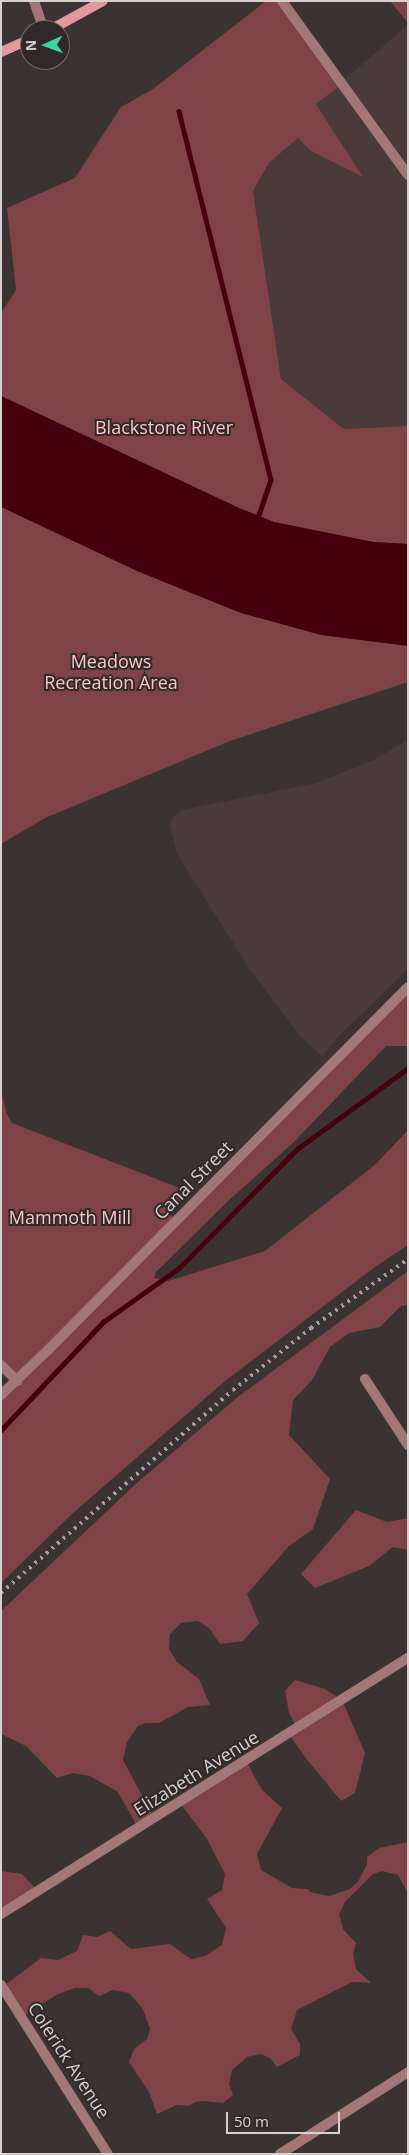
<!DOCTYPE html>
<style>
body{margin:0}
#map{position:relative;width:409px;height:2155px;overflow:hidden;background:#3b3333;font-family:"Open Sans",sans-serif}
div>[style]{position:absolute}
.built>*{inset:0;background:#4a3a3b}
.green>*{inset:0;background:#7f4246}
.water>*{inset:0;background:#44000d}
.stream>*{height:4.5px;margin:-2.25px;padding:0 2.25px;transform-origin:2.25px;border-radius:2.25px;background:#44000d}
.minor>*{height:10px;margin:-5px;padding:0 5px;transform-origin:5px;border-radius:5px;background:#a37677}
.tertiary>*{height:10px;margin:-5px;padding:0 5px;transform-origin:5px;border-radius:5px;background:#a37677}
.secondary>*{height:10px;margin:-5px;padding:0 5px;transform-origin:5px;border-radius:5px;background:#e1999c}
.rail>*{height:4px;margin-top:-2px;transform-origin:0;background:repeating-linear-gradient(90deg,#a59e9e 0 2.5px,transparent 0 7.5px)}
span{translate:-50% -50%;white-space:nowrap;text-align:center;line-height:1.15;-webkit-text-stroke:4px #312929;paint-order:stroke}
.park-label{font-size:18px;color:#fcc5c6}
.street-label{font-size:18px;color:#d6d0d0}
.frame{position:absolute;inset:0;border:2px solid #d6d0d0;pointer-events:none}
.north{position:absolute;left:20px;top:20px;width:50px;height:50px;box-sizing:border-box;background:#312929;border:1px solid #736c6c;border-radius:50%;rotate:268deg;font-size:14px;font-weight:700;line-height:20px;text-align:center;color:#d6d0d0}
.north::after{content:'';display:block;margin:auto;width:18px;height:22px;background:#3cd4a3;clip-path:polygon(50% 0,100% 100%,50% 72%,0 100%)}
.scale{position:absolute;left:226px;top:2112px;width:114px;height:22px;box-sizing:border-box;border:2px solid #d6d0d0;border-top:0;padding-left:6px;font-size:15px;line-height:18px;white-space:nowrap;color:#d6d0d0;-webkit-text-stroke:4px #312929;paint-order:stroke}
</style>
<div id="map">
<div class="built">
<i style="clip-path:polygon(408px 25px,408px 426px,344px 429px,281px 379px,253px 191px,269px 163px,298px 138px,311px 151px,362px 176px,316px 104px)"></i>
<i style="clip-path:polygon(408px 740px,408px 969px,339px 1036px,322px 1056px,301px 1037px,251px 971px,177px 854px,170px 825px,174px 816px,182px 810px,317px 783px,374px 760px)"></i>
</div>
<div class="green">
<i style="clip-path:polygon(266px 1px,286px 1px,346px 81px,316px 104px,363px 177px,311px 151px,298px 138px,269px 163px,253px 191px,281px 379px,344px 429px,408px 426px,408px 544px,373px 542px,274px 522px,239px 508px,1px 396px,1px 313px,16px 290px,7px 208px,75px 178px,121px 107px,153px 89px)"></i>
<i style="clip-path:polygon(390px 1px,408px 1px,408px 23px)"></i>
<i style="clip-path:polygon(1px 498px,408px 644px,408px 682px,230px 741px,45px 818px,1px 844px)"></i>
<i style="clip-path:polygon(408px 989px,408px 1046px,386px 1046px,293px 1143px,227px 1202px,156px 1272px,154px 1278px,168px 1281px,265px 1251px,376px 1164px,408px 1130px,408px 1245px,375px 1267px,225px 1381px,73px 1513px,1px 1583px,1px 1393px,11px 1384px,1px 1366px,1px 1090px,6px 1112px,12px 1123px,190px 1192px,169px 1213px,179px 1222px)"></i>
<i style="clip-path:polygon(408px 1271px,408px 1305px,401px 1306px,380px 1327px,349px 1333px,330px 1347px,312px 1380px,293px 1400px,289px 1435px,330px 1479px,313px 1529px,289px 1546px,247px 1594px,259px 1623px,243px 1641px,220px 1644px,209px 1628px,198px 1621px,181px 1623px,170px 1634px,169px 1649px,177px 1662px,199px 1679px,210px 1705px,188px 1707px,159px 1723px,146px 1723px,138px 1726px,127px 1742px,123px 1760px,152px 1814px,137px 1826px,118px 1792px,90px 1776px,73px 1773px,57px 1778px,26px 1746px,1px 1734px,1px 1611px,139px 1481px,239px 1396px)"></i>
<i style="clip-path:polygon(356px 1510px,387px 1522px,408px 1518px,408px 1550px,393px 1547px,369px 1566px,315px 1588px,301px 1574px)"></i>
<i style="clip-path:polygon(295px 1680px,325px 1689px,342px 1700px,365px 1753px,355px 1793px,341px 1801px,305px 1757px,290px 1736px,296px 1726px,289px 1713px,285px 1691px)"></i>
<i style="clip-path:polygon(246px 1761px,262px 1790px,282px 1808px,257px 1854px,261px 1870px,292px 1888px,308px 1889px,310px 1892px,329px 1896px,350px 1889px,358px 1882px,367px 1864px,367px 1857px,379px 1848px,408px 1842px,408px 1893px,398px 1875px,382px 1871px,373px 1874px,345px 1902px,339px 1914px,343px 1929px,356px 1943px,353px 1954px,356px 1969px,371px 1983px,352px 1982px,297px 2010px,291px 2029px,300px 2044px,300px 2055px,277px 2067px,270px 2058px,261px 2054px,247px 2057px,232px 2070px,229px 2084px,233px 2095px,223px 2103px,204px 2101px,195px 2102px,189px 2106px,177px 2105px,157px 2114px,149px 2092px,129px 2062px,134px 2049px,147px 2039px,150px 2029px,143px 2009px,129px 1993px,113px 1990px,99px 1996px,88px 1988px,75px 1988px,58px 1994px,21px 2017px,1px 1988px,41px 1958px,58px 1960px,77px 1951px,83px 1935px,97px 1937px,110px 1931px,131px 1949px,170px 1944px,191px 1959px,205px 1956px,222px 1945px,226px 1928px,207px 1899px,222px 1890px,225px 1874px,207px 1839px,181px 1804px)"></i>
<i style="clip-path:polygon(1px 1871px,22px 1874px,37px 1890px,1px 1911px)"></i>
</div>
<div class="water">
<i style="clip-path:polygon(1px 396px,239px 508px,274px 522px,373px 542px,408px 544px,408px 646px,321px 635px,241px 613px,137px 571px,1px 507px)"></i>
</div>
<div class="stream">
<i style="left:179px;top:111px;width:380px;rotate:76deg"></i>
<i style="left:271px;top:480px;width:43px;rotate:108.9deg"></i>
<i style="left:1px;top:1430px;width:149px;rotate:-46.6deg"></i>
<i style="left:103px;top:1322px;width:93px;rotate:-35.4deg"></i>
<i style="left:179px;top:1268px;width:168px;rotate:-45.2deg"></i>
<i style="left:297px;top:1149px;width:137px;rotate:-36.1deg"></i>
</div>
<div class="minor">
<i style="left:34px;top:1px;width:31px;rotate:71deg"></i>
<i style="left:1px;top:1365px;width:23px;rotate:45deg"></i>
<i style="left:365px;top:1379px;width:79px;rotate:56.9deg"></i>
<i style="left:1px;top:1914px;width:481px;rotate:-32.2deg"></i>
<i style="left:1px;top:1985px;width:200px;rotate:57.7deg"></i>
<i style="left:280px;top:2154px;width:152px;rotate:-32.6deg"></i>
</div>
<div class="tertiary">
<i style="left:282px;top:1px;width:215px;rotate:54.1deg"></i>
<i style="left:1px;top:1395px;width:65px;rotate:-43.8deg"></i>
<i style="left:48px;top:1350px;width:511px;rotate:-45.24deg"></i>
</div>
<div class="secondary">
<i style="left:50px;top:30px;width:60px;rotate:-28.7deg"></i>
<i style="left:1px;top:52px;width:32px;rotate:-24deg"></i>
</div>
<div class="rail">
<i style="left:1px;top:1593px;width:308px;rotate:-41.2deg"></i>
<i style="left:233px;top:1390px;width:100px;rotate:-38.5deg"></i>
<i style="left:311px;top:1328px;width:119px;rotate:-35.4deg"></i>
</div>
<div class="park-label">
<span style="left:164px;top:427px">Blackstone River</span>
<span style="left:111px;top:672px">Meadows<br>Recreation Area</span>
<span style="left:70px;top:1217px">Mammoth Mill</span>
</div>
<div class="street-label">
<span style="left:193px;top:1180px;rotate:-45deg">Canal Street</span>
<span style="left:196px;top:1773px;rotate:-32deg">Elizabeth Avenue</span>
<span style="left:69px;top:2060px;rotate:57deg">Colerick Avenue</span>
</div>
<div class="frame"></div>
<div class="north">N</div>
<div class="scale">50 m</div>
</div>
